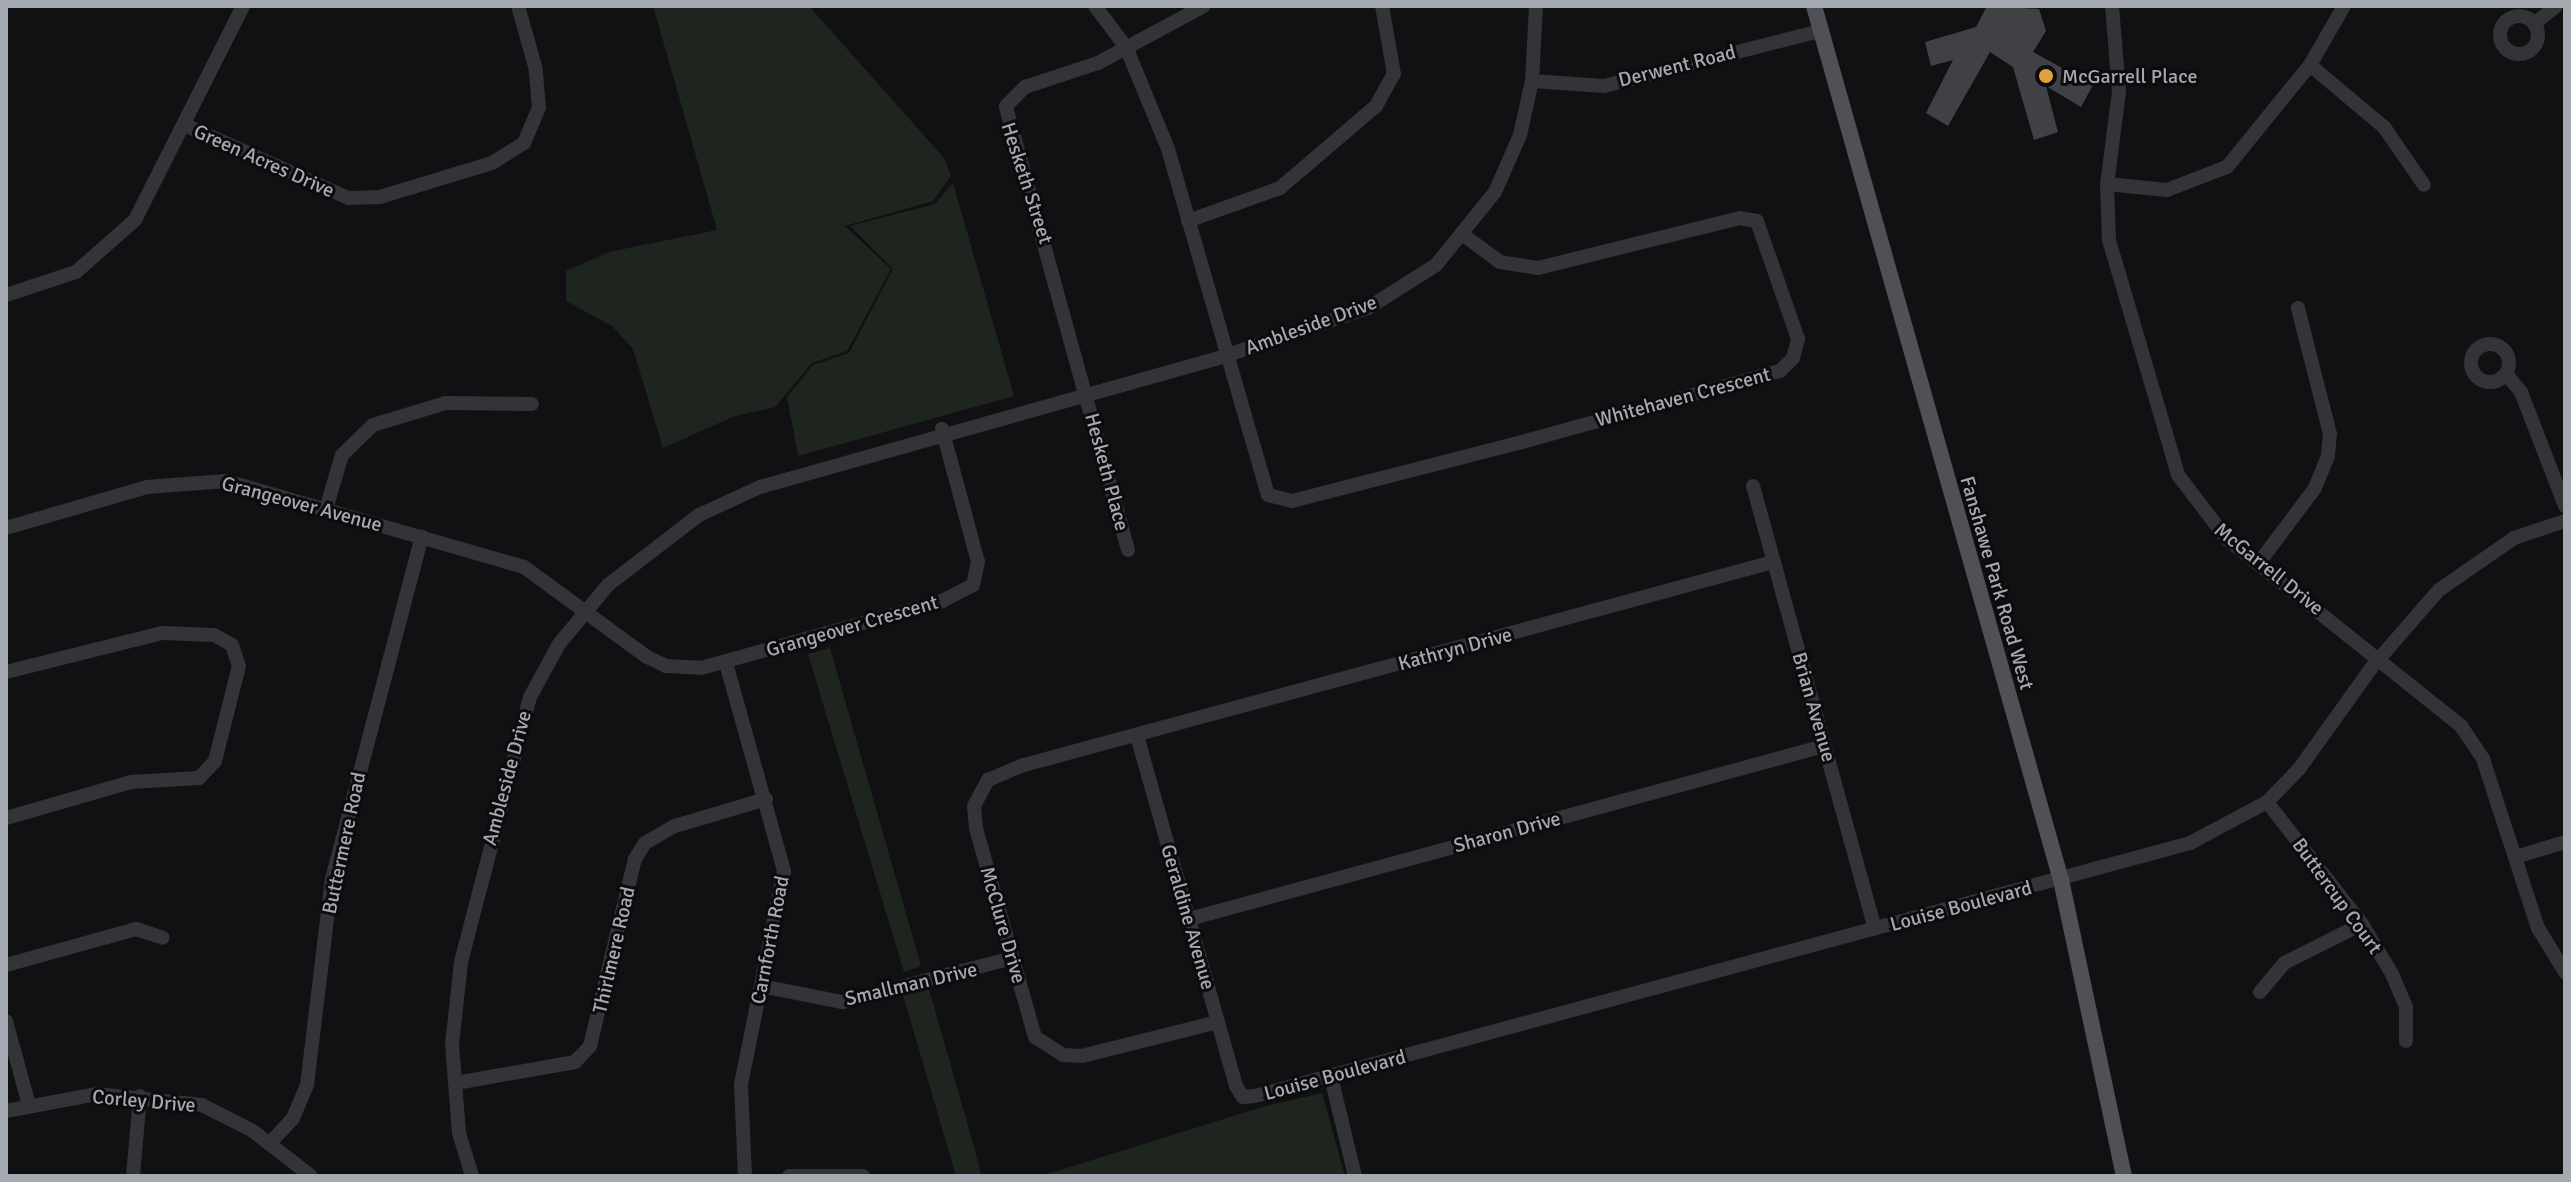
<!DOCTYPE html>
<style>
body{margin:0}
#map{position:relative;width:2571px;height:1182px;overflow:hidden;background:#111113;font-family:Signika,sans-serif}
div>[style]{position:absolute}
.green>*{inset:0;background:#1e251f}
.building>*{inset:0;background:#404145}
.minor>*{height:14px;margin:-7px;padding:0 7px;transform-origin:7px;border-radius:7px;background:#333437}
.minor>.ring{margin:-7px;padding:0;box-sizing:content-box;background:none;border:14px solid #333437;border-radius:50%}
.major>*{height:16px;margin:-8px;padding:0 8px;transform-origin:8px;border-radius:8px;background:#4f5156}
.dots>*{width:22px;height:22px;translate:-50% -50%;box-sizing:border-box;border:4px solid #0c0c0d;border-radius:50%}
span{translate:-50% -50%;white-space:nowrap;text-align:center;line-height:1.15;-webkit-text-stroke:6px #0c0c0d;paint-order:stroke}
.street-label{font-size:20px;color:#a4a9b2}
.poi-label{font-size:20px;color:#a4a9b2}
.left{translate:0 -50%;text-align:left}
.frame{position:absolute;inset:0;border:8px solid #a4a9b2;pointer-events:none}
</style>
<div id="map">
<div class="green">
<i style="clip-path:polygon(653px 6px,809px 6px,944px 158px,951px 176px,933px 201px,845px 226px,891px 269px,847px 351px,812px 363px,775px 407px,735px 416px,663px 448px,633px 349px,612px 326px,566px 301px,566px 271px,609px 252px,717px 230px)"></i>
<i style="clip-path:polygon(953px 183px,1014px 396px,798px 456px,787px 397px,813px 365px,849px 353px,893px 269px,850px 226px,935px 204px)"></i>
<i style="clip-path:polygon(830px 648px,921px 966px,904px 972px,808px 654px)"></i>
<i style="clip-path:polygon(929px 989px,975px 1150px,981px 1176px,956px 1176px,903px 995px)"></i>
<i style="clip-path:polygon(1322px 1093px,1345px 1176px,1041px 1176px,1262px 1107px)"></i>
</div>
<div class="building">
<i style="clip-path:polygon(1987px 6px,2039px 9px,2046px 31px,2033px 52px,2093px 85px,2081px 107px,2046px 86px,2058px 132px,2034px 140px,2013px 67px,1990px 52px,1948px 126px,1926px 113px,1953px 60px,1931px 66px,1925px 42px,1976px 27px)"></i>
</div>
<div class="minor">
<i style="left:1095px;top:6px;width:51px;rotate:52.9deg"></i>
<i style="left:1126px;top:47px;width:110px;rotate:67.6deg"></i>
<i style="left:1168px;top:149px;width:360px;rotate:73.9deg"></i>
<i style="left:1268px;top:495px;width:25px;rotate:14deg"></i>
<i style="left:1292px;top:501px;width:245px;rotate:-14.4deg"></i>
<i style="left:1529px;top:440px;width:260px;rotate:-15.4deg"></i>
<i style="left:1780px;top:371px;width:18px;rotate:-45deg"></i>
<i style="left:1793px;top:358px;width:20px;rotate:-75deg"></i>
<i style="left:1798px;top:339px;width:125px;rotate:-109.2deg"></i>
<i style="left:1757px;top:221px;width:17px;rotate:-170deg"></i>
<i style="left:1740px;top:218px;width:208px;rotate:166.1deg"></i>
<i style="left:1538px;top:268px;width:38px;rotate:-171deg"></i>
<i style="left:1500px;top:262px;width:47px;rotate:-143.6deg"></i>
<i style="left:2112px;top:6px;width:86px;rotate:85.3deg"></i>
<i style="left:2119px;top:92px;width:93px;rotate:97.4deg"></i>
<i style="left:2107px;top:184px;width:56px;rotate:88deg"></i>
<i style="left:2109px;top:240px;width:245px;rotate:73.6deg"></i>
<i style="left:2178px;top:475px;width:81px;rotate:52.6deg"></i>
<i style="left:2227px;top:539px;width:300px;rotate:38.6deg"></i>
<i style="left:2461px;top:726px;width:40px;rotate:56deg"></i>
<i style="left:2483px;top:759px;width:178px;rotate:72deg"></i>
<i style="left:2538px;top:928px;width:52px;rotate:58.5deg"></i>
<i class="ring" style="left:2500px;top:16px;width:24px;height:24px"></i>
<i style="left:2534px;top:24px;width:28px;rotate:-39deg"></i>
<i style="left:2310px;top:65px;width:97px;rotate:40deg"></i>
<i style="left:2384px;top:127px;width:70px;rotate:55.4deg"></i>
<i style="left:1532px;top:81px;width:72px;rotate:4deg"></i>
<i style="left:1604px;top:86px;width:223px;rotate:-14.3deg"></i>
<i style="left:185px;top:125px;width:179px;rotate:24.1deg"></i>
<i style="left:348px;top:198px;width:32px;rotate:-2deg"></i>
<i style="left:380px;top:197px;width:117px;rotate:-16.9deg"></i>
<i style="left:492px;top:163px;width:38px;rotate:-32deg"></i>
<i style="left:524px;top:143px;width:38px;rotate:-67deg"></i>
<i style="left:539px;top:108px;width:38px;rotate:-95deg"></i>
<i style="left:536px;top:70px;width:66px;rotate:-105.7deg"></i>
<i style="left:2107px;top:184px;width:60px;rotate:5.7deg"></i>
<i style="left:2167px;top:190px;width:64px;rotate:-21deg"></i>
<i style="left:2227px;top:167px;width:132px;rotate:-50.9deg"></i>
<i style="left:2310px;top:65px;width:68px;rotate:-60deg"></i>
<i style="left:1188px;top:221px;width:98px;rotate:-19.7deg"></i>
<i style="left:1280px;top:188px;width:126px;rotate:-40.5deg"></i>
<i style="left:1376px;top:106px;width:37px;rotate:-61deg"></i>
<i style="left:1394px;top:74px;width:69px;rotate:-100deg"></i>
<i style="left:6px;top:295px;width:74px;rotate:-18.2deg"></i>
<i style="left:76px;top:272px;width:79px;rotate:-41.4deg"></i>
<i style="left:135px;top:220px;width:240px;rotate:-63.2deg"></i>
<i class="ring" style="left:2471px;top:344px;width:24px;height:24px"></i>
<i style="left:2506px;top:374px;width:23px;rotate:50deg"></i>
<i style="left:2521px;top:392px;width:122px;rotate:68.9deg"></i>
<i style="left:1753px;top:486px;width:459px;rotate:74.6deg"></i>
<i style="left:326px;top:509px;width:56px;rotate:-73.5deg"></i>
<i style="left:342px;top:455px;width:43px;rotate:-44.1deg"></i>
<i style="left:373px;top:425px;width:76px;rotate:-16.8deg"></i>
<i style="left:446px;top:403px;width:86px;rotate:0.7deg"></i>
<i style="left:6px;top:528px;width:147px;rotate:-16.2deg"></i>
<i style="left:147px;top:487px;width:79px;rotate:-4.3deg"></i>
<i style="left:226px;top:481px;width:310px;rotate:16.1deg"></i>
<i style="left:524px;top:567px;width:152px;rotate:36.2deg"></i>
<i style="left:647px;top:657px;width:21px;rotate:25deg"></i>
<i style="left:666px;top:666px;width:35px;rotate:3deg"></i>
<i style="left:701px;top:668px;width:250px;rotate:-15.5deg"></i>
<i style="left:942px;top:601px;width:35px;rotate:-27deg"></i>
<i style="left:973px;top:585px;width:24px;rotate:-78deg"></i>
<i style="left:978px;top:562px;width:138px;rotate:-105.1deg"></i>
<i style="left:1128px;top:550px;width:460px;rotate:-105.4deg"></i>
<i style="left:1006px;top:106px;width:27px;rotate:-45deg"></i>
<i style="left:1025px;top:87px;width:77px;rotate:-18.2deg"></i>
<i style="left:1098px;top:63px;width:120px;rotate:-28.3deg"></i>
<i style="left:2258px;top:564px;width:95px;rotate:-53.1deg"></i>
<i style="left:2315px;top:488px;width:35px;rotate:-68deg"></i>
<i style="left:2328px;top:455px;width:21px;rotate:-85deg"></i>
<i style="left:2330px;top:434px;width:130px;rotate:-104.3deg"></i>
<i style="left:726px;top:663px;width:216px;rotate:74.4deg"></i>
<i style="left:784px;top:871px;width:218px;rotate:101.4deg"></i>
<i style="left:741px;top:1085px;width:91px;rotate:87.5deg"></i>
<i style="left:6px;top:672px;width:162px;rotate:-14deg"></i>
<i style="left:163px;top:633px;width:51px;rotate:2.2deg"></i>
<i style="left:214px;top:635px;width:21px;rotate:29deg"></i>
<i style="left:232px;top:645px;width:22px;rotate:72deg"></i>
<i style="left:239px;top:666px;width:98px;rotate:104.2deg"></i>
<i style="left:215px;top:761px;width:23px;rotate:133deg"></i>
<i style="left:199px;top:778px;width:68px;rotate:176.6deg"></i>
<i style="left:131px;top:782px;width:130px;rotate:163.9deg"></i>
<i style="left:1137px;top:736px;width:364px;rotate:74.2deg"></i>
<i style="left:1236px;top:1086px;width:13px;rotate:58deg"></i>
<i style="left:1243px;top:1097px;width:12px;rotate:-5deg"></i>
<i style="left:1255px;top:1096px;width:969px;rotate:-15.14deg"></i>
<i style="left:2190px;top:843px;width:87px;rotate:-28deg"></i>
<i style="left:2267px;top:802px;width:46px;rotate:-45.9deg"></i>
<i style="left:2299px;top:769px;width:125px;rotate:-54.4deg"></i>
<i style="left:2372px;top:667px;width:102px;rotate:-49deg"></i>
<i style="left:2439px;top:590px;width:91px;rotate:-34.7deg"></i>
<i style="left:2514px;top:538px;width:54px;rotate:-18.4deg"></i>
<i style="left:2267px;top:802px;width:155px;rotate:52.1deg"></i>
<i style="left:2362px;top:924px;width:58px;rotate:59deg"></i>
<i style="left:2392px;top:974px;width:36px;rotate:67deg"></i>
<i style="left:2406px;top:1007px;width:34px;rotate:90deg"></i>
<i style="left:2516px;top:857px;width:51px;rotate:-17deg"></i>
<i style="left:1189px;top:919px;width:658px;rotate:-15.24deg"></i>
<i style="left:6px;top:965px;width:135px;rotate:-15.5deg"></i>
<i style="left:136px;top:929px;width:28px;rotate:18deg"></i>
<i style="left:762px;top:986px;width:82px;rotate:11.3deg"></i>
<i style="left:842px;top:1002px;width:176px;rotate:-14.5deg"></i>
<i style="left:2260px;top:992px;width:38px;rotate:-50deg"></i>
<i style="left:2284px;top:963px;width:87px;rotate:-26.6deg"></i>
<i style="left:6px;top:1021px;width:87px;rotate:74.7deg"></i>
<i style="left:1218px;top:1022px;width:140px;rotate:166deg"></i>
<i style="left:1082px;top:1056px;width:19px;rotate:-177deg"></i>
<i style="left:1063px;top:1055px;width:33px;rotate:-147deg"></i>
<i style="left:1035px;top:1037px;width:217px;rotate:-105.8deg"></i>
<i style="left:976px;top:828px;width:22px;rotate:-95deg"></i>
<i style="left:974px;top:806px;width:30px;rotate:-62deg"></i>
<i style="left:988px;top:780px;width:39px;rotate:-23deg"></i>
<i style="left:1024px;top:765px;width:776px;rotate:-15.16deg"></i>
<i style="left:1331px;top:1077px;width:102px;rotate:76.4deg"></i>
<i style="left:456px;top:1083px;width:121px;rotate:-10deg"></i>
<i style="left:575px;top:1062px;width:22px;rotate:-47deg"></i>
<i style="left:590px;top:1046px;width:192px;rotate:-76.5deg"></i>
<i style="left:635px;top:859px;width:19px;rotate:-58deg"></i>
<i style="left:645px;top:843px;width:34px;rotate:-30deg"></i>
<i style="left:675px;top:826px;width:95px;rotate:-16.5deg"></i>
<i style="left:6px;top:1111px;width:93px;rotate:-10.6deg"></i>
<i style="left:97px;top:1094px;width:106px;rotate:6deg"></i>
<i style="left:202px;top:1105px;width:57px;rotate:27deg"></i>
<i style="left:253px;top:1131px;width:73px;rotate:37.8deg"></i>
<i style="left:269px;top:1144px;width:35px;rotate:-47deg"></i>
<i style="left:293px;top:1118px;width:36px;rotate:-67deg"></i>
<i style="left:307px;top:1085px;width:208px;rotate:-83.1deg"></i>
<i style="left:332px;top:879px;width:354px;rotate:-75.3deg"></i>
<i style="left:133px;top:1176px;width:80px;rotate:-85deg"></i>
<i style="left:472px;top:1176px;width:45px;rotate:-106.8deg"></i>
<i style="left:459px;top:1133px;width:88px;rotate:-94.5deg"></i>
<i style="left:452px;top:1045px;width:83px;rotate:-83.8deg"></i>
<i style="left:461px;top:962px;width:274px;rotate:-75.4deg"></i>
<i style="left:530px;top:697px;width:60px;rotate:-61.3deg"></i>
<i style="left:559px;top:644px;width:77px;rotate:-50.3deg"></i>
<i style="left:608px;top:585px;width:115px;rotate:-37.6deg"></i>
<i style="left:699px;top:515px;width:67px;rotate:-24.7deg"></i>
<i style="left:760px;top:487px;width:483px;rotate:-15.7deg"></i>
<i style="left:1225px;top:356px;width:151px;rotate:-18.6deg"></i>
<i style="left:1368px;top:308px;width:80px;rotate:-32.3deg"></i>
<i style="left:1436px;top:265px;width:94px;rotate:-51.1deg"></i>
<i style="left:1495px;top:192px;width:62px;rotate:-66.3deg"></i>
<i style="left:1520px;top:135px;width:55px;rotate:-77.5deg"></i>
<i style="left:1532px;top:81px;width:75px;rotate:-86.9deg"></i>
<i style="left:789px;top:1176px;width:74px"></i>
</div>
<div class="major">
<i style="left:1814px;top:6px;width:908px;rotate:74.22deg"></i>
<i style="left:2061px;top:880px;width:303px;rotate:78deg"></i>
</div>
<div class="dots">
<i style="left:2046px;top:76px;background:#e0a33c"></i>
</div>
<div class="street-label">
<span style="left:1677px;top:66px;rotate:-14deg">Derwent Road</span>
<span style="left:264px;top:161px;rotate:24deg">Green Acres Drive</span>
<span style="left:1027px;top:183px;rotate:72deg">Hesketh Street</span>
<span style="left:1311px;top:325px;rotate:-20deg">Ambleside Drive</span>
<span style="left:1683px;top:397px;rotate:-15deg">Whitehaven Crescent</span>
<span style="left:1107px;top:472px;rotate:75deg">Hesketh Place</span>
<span style="left:302px;top:504px;rotate:15deg">Grangeover Avenue</span>
<span style="left:2269px;top:569px;rotate:39deg">McGarrell Drive</span>
<span style="left:1997px;top:583px;rotate:74deg">Fanshawe Park Road West</span>
<span style="left:852px;top:626px;rotate:-16deg">Grangeover Crescent</span>
<span style="left:1455px;top:649px;rotate:-15deg">Kathryn Drive</span>
<span style="left:1814px;top:707px;rotate:74deg">Brian Avenue</span>
<span style="left:507px;top:778px;rotate:-75deg">Ambleside Drive</span>
<span style="left:1507px;top:832px;rotate:-15deg">Sharon Drive</span>
<span style="left:344px;top:843px;rotate:-78deg">Buttermere Road</span>
<span style="left:2337px;top:896px;rotate:54deg">Buttercup Court</span>
<span style="left:1961px;top:906px;rotate:-15deg">Louise Boulevard</span>
<span style="left:1188px;top:917px;rotate:74deg">Geraldine Avenue</span>
<span style="left:1003px;top:925px;rotate:74deg">McClure Drive</span>
<span style="left:770px;top:940px;rotate:-79deg">Carnforth Road</span>
<span style="left:614px;top:950px;rotate:-77deg">Thirlmere Road</span>
<span style="left:911px;top:984px;rotate:-13deg">Smallman Drive</span>
<span style="left:1335px;top:1075px;rotate:-15deg">Louise Boulevard</span>
<span style="left:144px;top:1101px;rotate:5deg">Corley Drive</span>
</div>
<div class="poi-label">
<span class="left" style="left:2062px;top:76px">McGarrell Place</span>
</div>
<div class="frame"></div>
</div>
